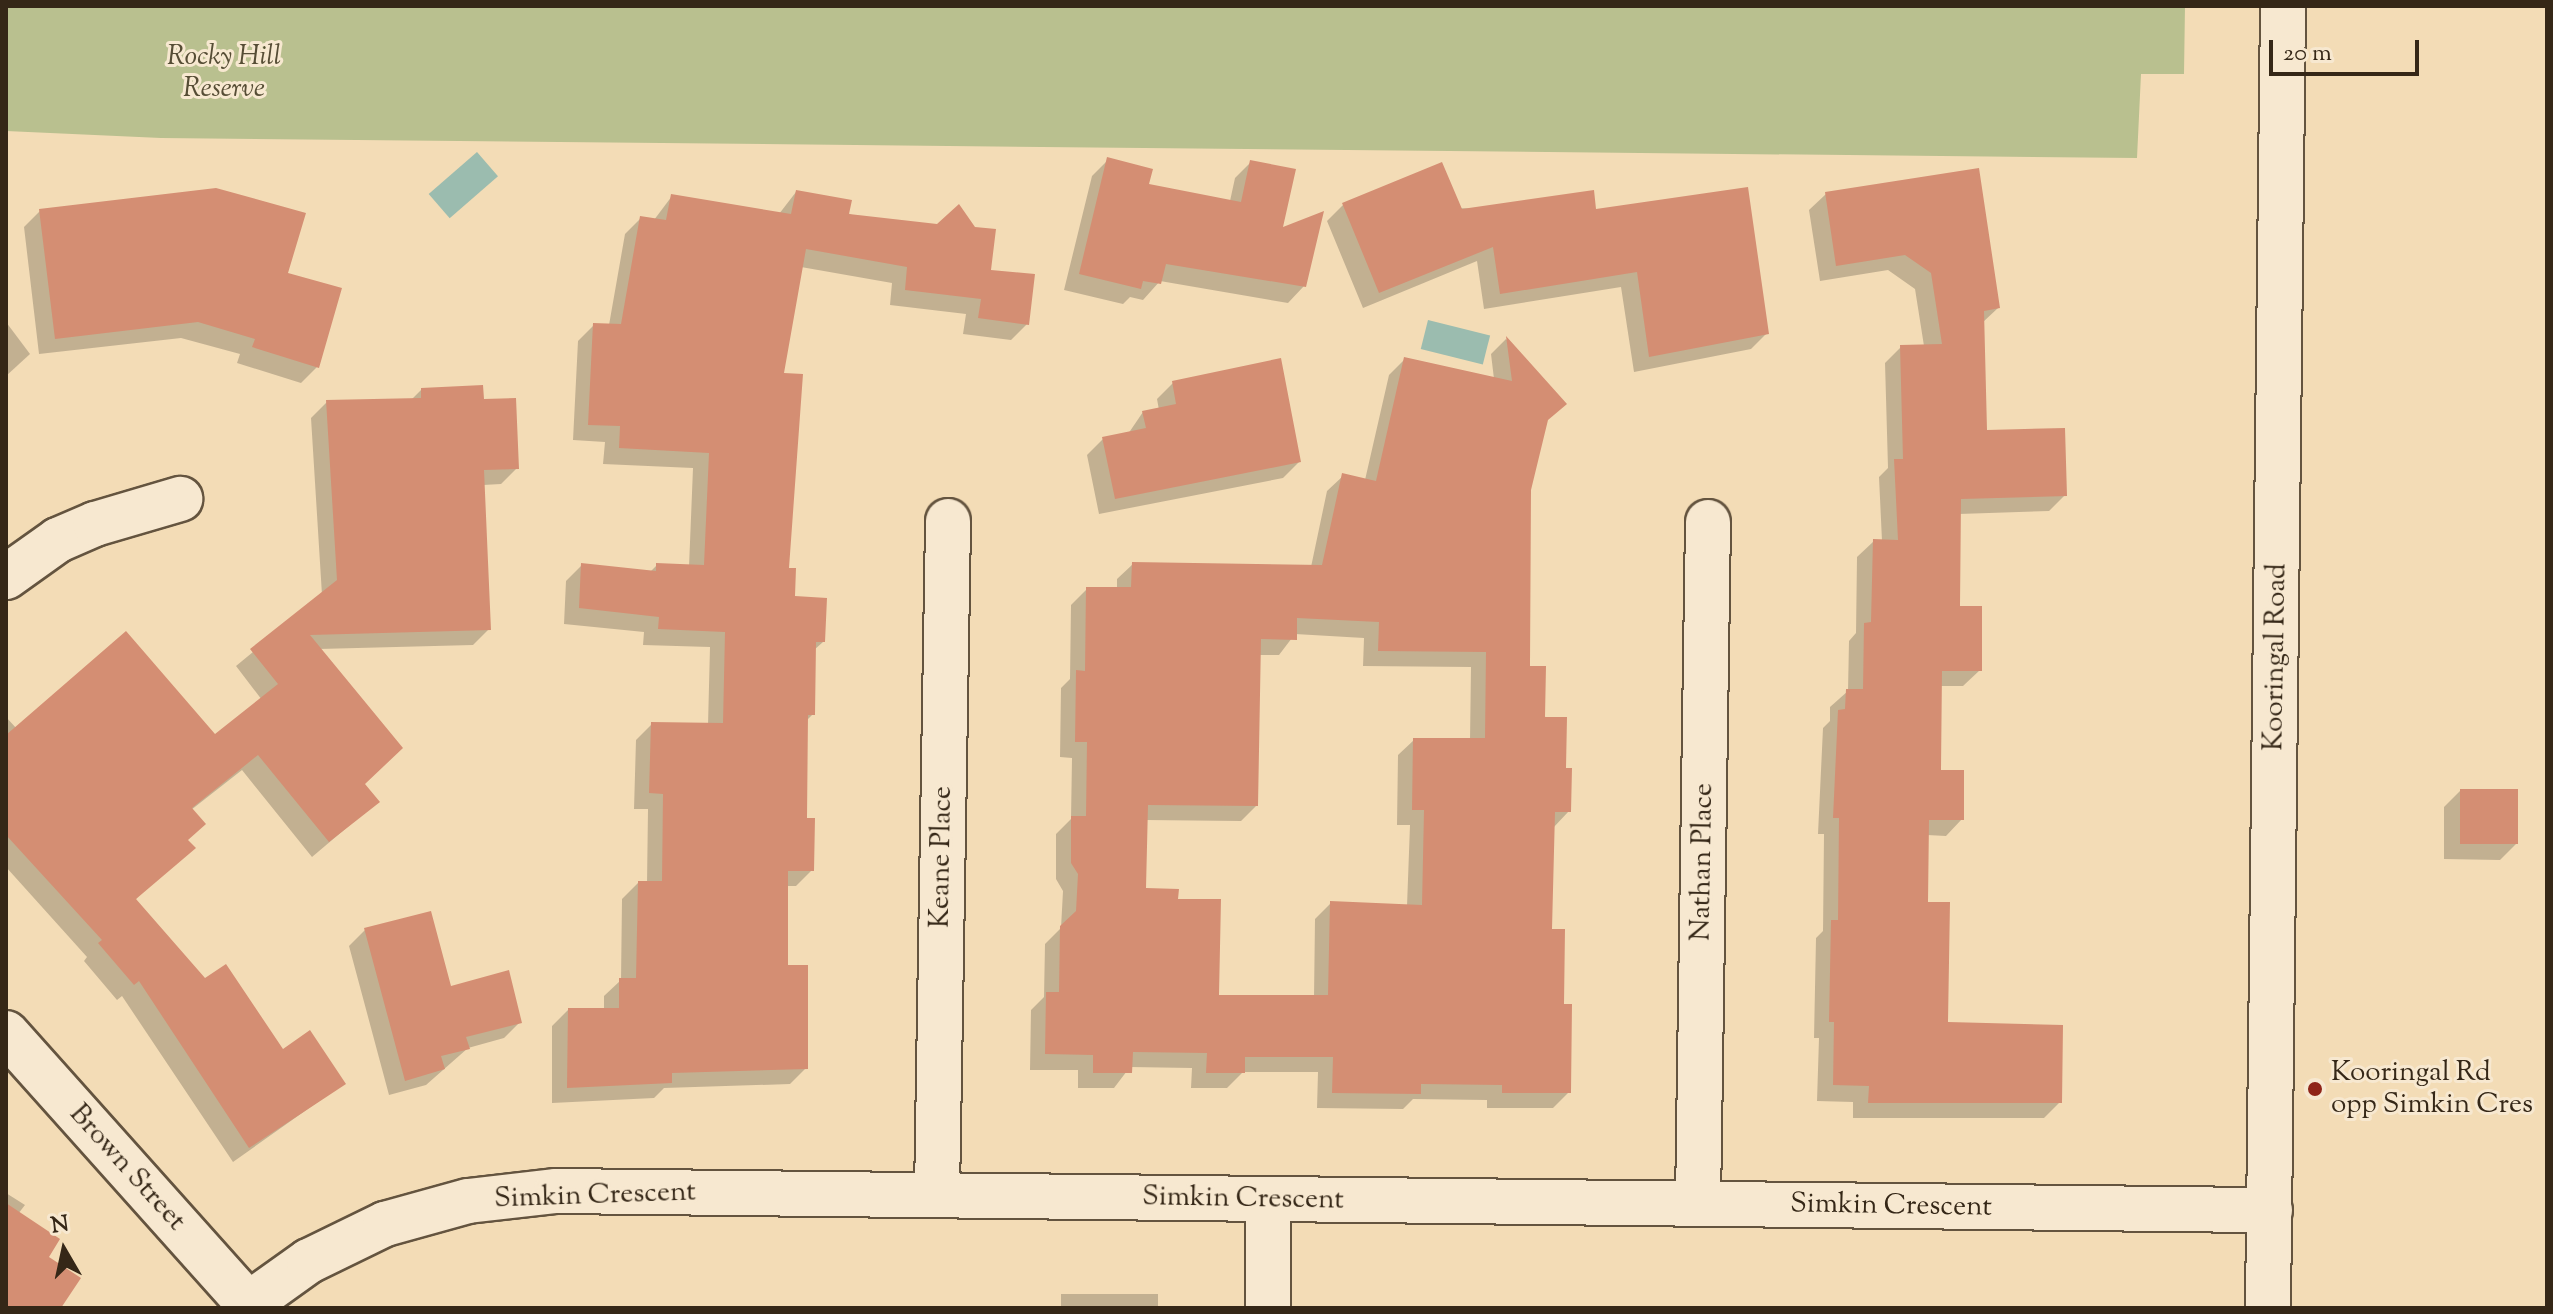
<!DOCTYPE html>
<style>
body{margin:0}
#map{position:relative;width:2553px;height:1314px;overflow:hidden;background:#f3dcb6;font-family:"Sorts Mill Goudy",serif}
div>[style]{position:absolute}
.green>*{inset:0;background:#b9c08f}
.water>*{inset:0;background:#9bbcaf;transform-origin:0 0}
.shadow>*{inset:0;background:#0003;transform-origin:0 0}
.building>*{inset:0;background:#d48e73;transform-origin:0 0}
.roads{filter:drop-shadow(2px 0 #64543f) drop-shadow(-2px 0 #64543f) drop-shadow(0 2px #64543f) drop-shadow(0 -2px #64543f)}
.street>*{height:44px;margin:-22px;padding:0 22px;transform-origin:22px;border-radius:22px;background:#f7e8d0}
.secondary>*{height:44px;margin:-22px;padding:0 22px;transform-origin:22px;border-radius:22px;background:#f7e8d0}
.dots>*{width:22px;height:22px;translate:-50% -50%;box-sizing:border-box;border:4px solid #f7e8d0;border-radius:50%}
span{translate:-50% -50%;white-space:nowrap;text-align:center;line-height:1.15;-webkit-text-stroke:6px #f7e8d0;paint-order:stroke}
.park-label{font-size:28px;color:#564d35;font-style:italic}
.street-label{font-size:28px;color:#352717}
.poi-label{font-size:28px;color:#352717}
.left{translate:0 -50%;text-align:left}
.frame{position:absolute;inset:0;border:8px solid #352717;pointer-events:none}
.north{position:absolute;left:24px;top:1210px;width:80px;height:80px;-webkit-text-stroke:6px #f7e8d0;paint-order:stroke;rotate:351deg;font-size:22px;font-weight:700;line-height:32px;text-align:center;color:#352717}
.north::after{content:'';display:block;margin:auto;width:28px;height:36px;background:#352717;clip-path:polygon(50% 0,100% 100%,50% 72%,0 100%)}
.scale{position:absolute;left:2269px;top:40px;width:150px;height:36px;box-sizing:border-box;border:4px solid #352717;border-top:0;padding-left:10px;font-size:24px;line-height:28px;white-space:nowrap;color:#352717;-webkit-text-stroke:6px #f7e8d0;paint-order:stroke}
</style>
<div id="map">
<div class="green">
<i style="clip-path:polygon(6px 6px,2185px 6px,2184px 74px,2141px 74px,2137px 158px,161px 138px,6px 131px)"></i>
</div>
<div class="water">
<i style="left:477px;top:152px;width:32px;height:64px;rotate:49deg"></i>
<i style="left:1428px;top:320px;width:64px;height:30px;rotate:14deg"></i>
</div>
<div class="shadow">
<i style="clip-path:polygon(1108px 160px,1147px 185px,1230px 201px,1235px 178px,1251px 162px,1304px 286px,1288px 303px,1160px 281px,1143px 300px,1130px 297px,1123px 304px,1064px 290px,1092px 176px)"></i>
<i style="clip-path:polygon(796px 192px,989px 271px,1027px 324px,1011px 340px,963px 334px,966px 314px,890px 305px,892px 283px,801px 267px,782px 375px,787px 570px,793px 598px,823px 642px,814px 650px,813px 714px,806px 721px,805px 820px,812px 870px,796px 886px,786px 886px,786px 967px,806px 1068px,790px 1084px,664px 1088px,654px 1098px,552px 1103px,552px 1026px,568px 1010px,604px 1010px,604px 996px,621px 980px,622px 899px,638px 883px,647px 883px,648px 809px,634px 809px,636px 740px,652px 724px,708px 725px,710px 647px,643px 645px,644px 632px,564px 624px,566px 581px,582px 565px,650px 572px,657px 565px,689px 567px,693px 468px,603px 464px,605px 442px,573px 440px,578px 341px,594px 325px,609px 325px,625px 234px,641px 218px,654px 220px,672px 196px,779px 214px)"></i>
<i style="clip-path:polygon(1826px 194px,1998px 308px,1982px 323px,1985px 432px,2065px 495px,2049px 511px,1959px 514px,1958px 608px,1980px 670px,1963px 686px,1940px 686px,1939px 772px,1962px 819px,1946px 836px,1927px 835px,1926px 904px,1946px 1024px,2060px 1102px,2044px 1118px,1853px 1118px,1853px 1102px,1817px 1101px,1819px 1038px,1814px 1038px,1816px 938px,1823px 931px,1824px 834px,1818px 834px,1823px 728px,1830px 721px,1830px 707px,1848px 691px,1849px 641px,1856px 633px,1857px 557px,1874px 541px,1882px 541px,1879px 477px,1888px 468px,1885px 363px,1901px 347px,1924px 346px,1915px 289px,1888px 270px,1820px 281px,1809px 210px)"></i>
<i style="clip-path:polygon(1343px 205px,1594px 212px,1767px 333px,1751px 349px,1634px 372px,1621px 287px,1484px 309px,1477px 261px,1363px 308px,1327px 221px)"></i>
<i style="clip-path:polygon(40px 211px,286px 274px,317px 367px,301px 383px,237px 363px,240px 354px,181px 338px,39px 354px,24px 227px)"></i>
<i style="clip-path:polygon(6px 322px,30px 354px,6px 376px)"></i>
<i style="clip-path:polygon(evenodd,1506px 339px,1564px 404px,1546px 421px,1529px 490px,1528px 668px,1564px 770px,1569px 811px,1553px 828px,1550px 931px,1569px 1092px,1553px 1108px,1487px 1108px,1487px 1100px,1413px 1099px,1403px 1109px,1317px 1108px,1318px 1072px,1243px 1072px,1227px 1088px,1191px 1088px,1192px 1068px,1130px 1067px,1114px 1088px,1078px 1088px,1078px 1070px,1030px 1070px,1031px 1010px,1044px 997px,1045px 944px,1061px 928px,1063px 891px,1056px 879px,1056px 834px,1071px 819px,1072px 758px,1060px 757px,1061px 688px,1070px 679px,1071px 605px,1087px 589px,1117px 589px,1117px 579px,1133px 564px,1311px 567px,1327px 491px,1343px 476px,1365px 480px,1389px 375px,1405px 359px,1494px 379px,1491px 354px,1506px 339px,1295px 634px,1364px 638px,1363px 666px,1471px 667px,1470px 740px,1414px 740px,1398px 755px,1397px 825px,1410px 825px,1407px 906px,1331px 903px,1315px 919px,1314px 997px,1217px 997px,1176px 901px,1144px 890px,1145px 820px,1241px 821px,1256px 806px,1259px 655px,1279px 655px,1295px 634px)"></i>
<i style="clip-path:polygon(1173px 383px,1299px 462px,1283px 478px,1099px 514px,1087px 455px,1103px 439px,1128px 434px,1143px 412px,1159px 410px,1157px 399px)"></i>
<i style="clip-path:polygon(421px 390px,482px 401px,517px 468px,501px 484px,483px 485px,489px 629px,473px 645px,319px 649px,363px 784px,377px 802px,312px 857px,242px 770px,191px 810px,186px 841px,135px 900px,205px 981px,282px 1052px,343px 1084px,233px 1162px,122px 996px,117px 1000px,84px 961px,87px 957px,6px 867px,6px 717px,17px 729px,214px 736px,262px 700px,236px 666px,322px 595px,311px 418px,327px 402px,411px 400px)"></i>
<i style="clip-path:polygon(2460px 791px,2516px 844px,2500px 860px,2444px 859px,2444px 807px)"></i>
<i style="clip-path:polygon(365px 930px,449px 989px,520px 1022px,504px 1038px,468px 1048px,426px 1085px,389px 1095px,349px 946px)"></i>
<i style="clip-path:polygon(6px 1193px,25px 1205px,18px 1214px,46px 1257px,58px 1308px,6px 1308px)"></i>
<i style="left:1061px;top:1294px;width:97px;height:21px"></i>
</div>
<div class="building">
<i style="clip-path:polygon(1107px 157px,1153px 169px,1149px 184px,1241px 202px,1250px 160px,1296px 169px,1283px 227px,1324px 211px,1306px 287px,1166px 264px,1161px 284px,1143px 281px,1141px 289px,1079px 274px)"></i>
<i style="clip-path:polygon(1442px 162px,1462px 209px,1594px 190px,1596px 209px,1748px 187px,1769px 334px,1649px 357px,1637px 272px,1500px 294px,1493px 247px,1379px 293px,1342px 203px)"></i>
<i style="clip-path:polygon(1979px 168px,2000px 308px,1984px 311px,1987px 430px,2065px 428px,2067px 496px,1961px 499px,1960px 606px,1982px 606px,1982px 671px,1942px 671px,1941px 770px,1964px 770px,1964px 820px,1929px 820px,1928px 902px,1950px 902px,1948px 1022px,2063px 1025px,2062px 1103px,1868px 1103px,1869px 1086px,1833px 1085px,1834px 1022px,1829px 1022px,1831px 920px,1838px 920px,1839px 818px,1833px 818px,1838px 710px,1845px 709px,1846px 689px,1863px 689px,1864px 623px,1871px 622px,1873px 539px,1898px 540px,1894px 459px,1903px 459px,1900px 345px,1942px 344px,1931px 273px,1905px 255px,1836px 266px,1825px 192px)"></i>
<i style="clip-path:polygon(216px 188px,306px 213px,288px 273px,342px 288px,319px 368px,252px 347px,255px 339px,198px 322px,55px 339px,39px 209px)"></i>
<i style="clip-path:polygon(796px 190px,852px 200px,849px 214px,937px 224px,959px 204px,975px 227px,996px 229px,991px 270px,1035px 274px,1029px 325px,978px 318px,981px 299px,905px 290px,907px 267px,806px 249px,784px 373px,803px 374px,789px 568px,796px 568px,795px 596px,827px 598px,825px 642px,816px 642px,815px 715px,808px 715px,807px 818px,815px 818px,814px 871px,788px 871px,788px 965px,808px 965px,808px 1069px,672px 1073px,672px 1083px,567px 1088px,568px 1008px,619px 1008px,619px 978px,636px 978px,638px 881px,662px 881px,663px 794px,649px 793px,651px 722px,723px 723px,725px 632px,658px 629px,659px 617px,579px 608px,581px 563px,656px 571px,656px 563px,704px 565px,709px 453px,619px 448px,620px 426px,588px 425px,593px 323px,621px 324px,640px 216px,666px 220px,671px 194px,791px 214px)"></i>
<i style="clip-path:polygon(evenodd,1506px 336px,1567px 404px,1548px 420px,1531px 490px,1530px 666px,1546px 666px,1545px 717px,1567px 717px,1566px 768px,1572px 768px,1571px 812px,1555px 812px,1552px 929px,1565px 929px,1564px 1004px,1572px 1004px,1571px 1093px,1502px 1093px,1502px 1085px,1421px 1084px,1421px 1094px,1332px 1093px,1333px 1057px,1245px 1057px,1245px 1073px,1206px 1073px,1207px 1053px,1133px 1052px,1132px 1073px,1093px 1073px,1093px 1055px,1045px 1054px,1046px 992px,1059px 992px,1060px 926px,1076px 911px,1078px 874px,1071px 863px,1071px 816px,1086px 816px,1087px 742px,1075px 742px,1076px 670px,1085px 671px,1086px 587px,1131px 587px,1132px 562px,1322px 565px,1342px 473px,1376px 481px,1404px 357px,1512px 381px,1506px 336px,1297px 618px,1379px 622px,1378px 651px,1486px 652px,1485px 738px,1413px 738px,1412px 810px,1424px 810px,1422px 905px,1330px 901px,1328px 995px,1219px 995px,1221px 899px,1178px 899px,1179px 889px,1146px 888px,1148px 805px,1258px 806px,1261px 639px,1297px 640px,1297px 618px)"></i>
<i style="clip-path:polygon(1281px 358px,1301px 462px,1115px 499px,1102px 437px,1146px 428px,1142px 411px,1176px 404px,1172px 381px)"></i>
<i style="clip-path:polygon(483px 385px,484px 399px,516px 398px,519px 469px,484px 470px,491px 630px,310px 635px,403px 748px,365px 784px,380px 802px,329px 842px,258px 755px,192px 808px,206px 824px,188px 840px,196px 848px,136px 899px,205px 978px,226px 964px,283px 1049px,310px 1030px,346px 1084px,249px 1148px,139px 981px,134px 985px,98px 943px,102px 940px,6px 835px,6px 735px,126px 631px,215px 734px,278px 684px,250px 649px,337px 580px,326px 400px,421px 398px,421px 388px)"></i>
<i style="left:2460px;top:789px;width:58px;height:55px"></i>
<i style="clip-path:polygon(431px 911px,451px 986px,509px 970px,522px 1023px,466px 1037px,470px 1049px,441px 1056px,445px 1069px,405px 1081px,364px 928px)"></i>
<i style="clip-path:polygon(6px 1203px,60px 1239px,49px 1257px,81px 1278px,61px 1308px,6px 1308px)"></i>
</div>
<div class="roads">
<div class="street">
<i style="left:6px;top:577px;width:64px;rotate:-35.4deg"></i>
<i style="left:58px;top:540px;width:40px;rotate:-23.4deg"></i>
<i style="left:95px;top:524px;width:89px;rotate:-16.4deg"></i>
<i style="left:6px;top:1033px;width:363px;rotate:48.2deg"></i>
<i style="left:937px;top:1194px;width:673px;rotate:-89.06deg"></i>
<i style="left:1268px;top:1200px;width:108px;rotate:90deg"></i>
<i style="left:1698px;top:1203px;width:681px;rotate:-89.16deg"></i>
<i style="left:243px;top:1308px;width:81px;rotate:-35.5deg"></i>
<i style="left:309px;top:1261px;width:85px;rotate:-26deg"></i>
<i style="left:385px;top:1224px;width:86px;rotate:-15.5deg"></i>
<i style="left:468px;top:1201px;width:89px;rotate:-6.5deg"></i>
<i style="left:556px;top:1191px;width:1714px;rotate:0.64deg"></i>
</div>
<div class="secondary">
<i style="left:2268px;top:1308px;width:1302px;rotate:-89.34deg"></i>
</div>
</div>
<div class="dots">
<i style="left:2315px;top:1089px;background:#8f2418"></i>
</div>
<div class="park-label">
<span style="left:224px;top:73px">Rocky Hill<br>Reserve</span>
</div>
<div class="street-label">
<span style="left:2276px;top:657px;rotate:-89deg">Kooringal Road</span>
<span style="left:942px;top:857px;rotate:-89deg">Keane Place</span>
<span style="left:1703px;top:862px;rotate:-89deg">Nathan Place</span>
<span style="left:127px;top:1168px;rotate:48deg">Brown Street</span>
<span style="left:595px;top:1196px;rotate:-2deg">Simkin Crescent</span>
<span style="left:1243px;top:1199px;rotate:1deg">Simkin Crescent</span>
<span style="left:1891px;top:1206px;rotate:1deg">Simkin Crescent</span>
</div>
<div class="poi-label">
<span class="left" style="left:2331px;top:1089px">Kooringal Rd<br>opp Simkin Cres</span>
</div>
<div class="frame"></div>
<div class="north">N</div>
<div class="scale">20 m</div>
</div>
